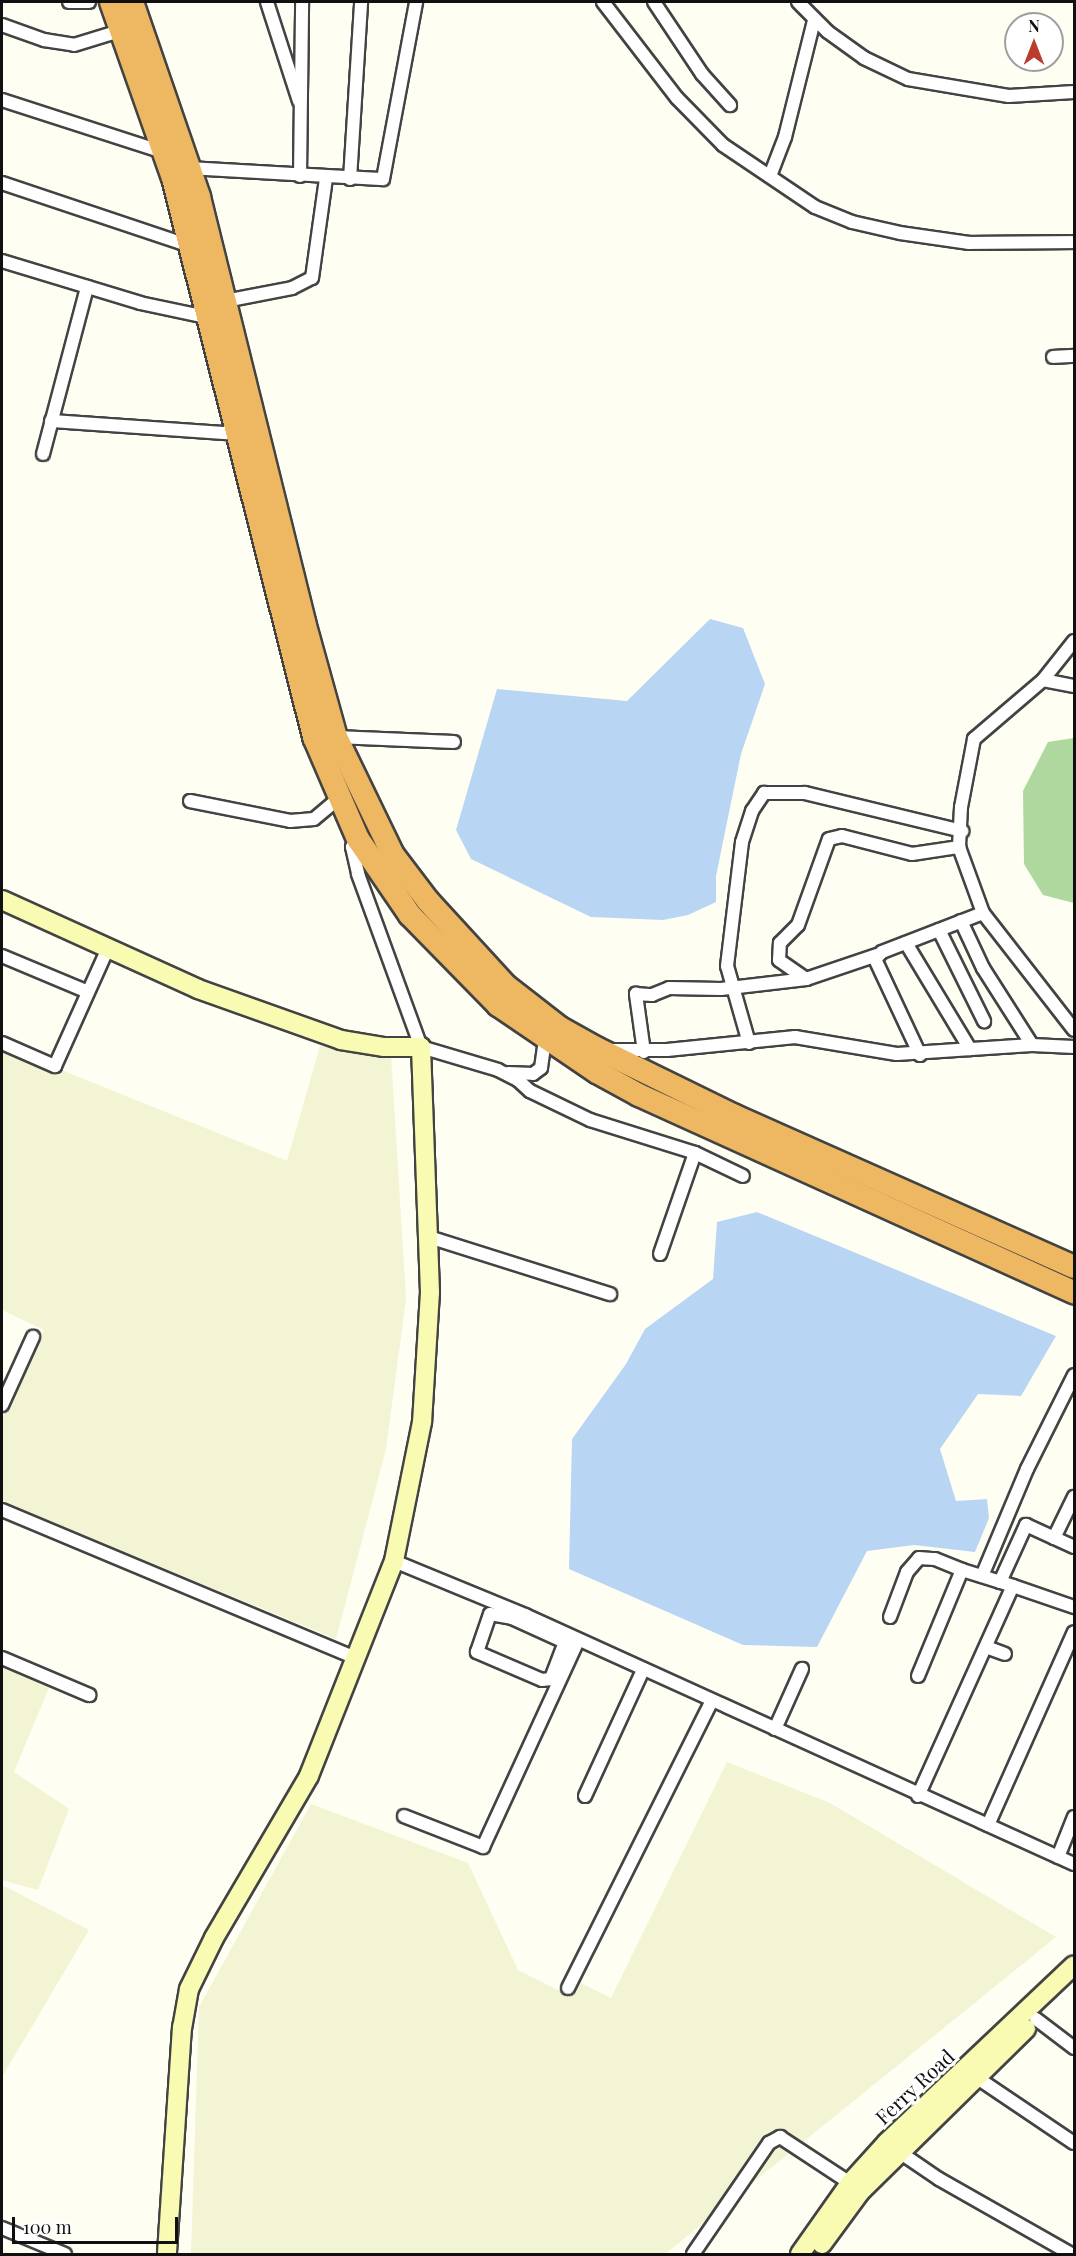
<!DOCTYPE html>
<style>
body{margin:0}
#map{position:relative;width:1076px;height:2256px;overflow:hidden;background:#fefef3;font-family:"Playfair Display",serif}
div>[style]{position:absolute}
.farmland>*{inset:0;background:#f2f4d3}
.forest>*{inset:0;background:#aed89d}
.water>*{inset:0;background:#b9d5f4}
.roads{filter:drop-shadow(2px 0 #434343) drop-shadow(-2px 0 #434343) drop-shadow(0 2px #434343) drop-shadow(0 -2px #434343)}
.street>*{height:12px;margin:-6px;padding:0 6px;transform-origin:6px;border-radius:6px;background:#fff}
.secondary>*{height:18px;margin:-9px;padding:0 9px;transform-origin:9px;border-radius:9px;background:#f8fbb1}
.highway>*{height:22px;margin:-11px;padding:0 11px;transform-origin:11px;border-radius:11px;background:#eeb761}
span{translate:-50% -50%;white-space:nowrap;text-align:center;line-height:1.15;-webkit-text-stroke:6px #fff;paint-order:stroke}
.street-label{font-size:20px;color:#101010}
.frame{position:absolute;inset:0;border:3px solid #101010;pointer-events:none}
.north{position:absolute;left:1004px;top:12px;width:60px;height:60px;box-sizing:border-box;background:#fff;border:2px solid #9f9f9f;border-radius:50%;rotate:0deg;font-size:16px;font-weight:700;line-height:24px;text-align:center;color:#101010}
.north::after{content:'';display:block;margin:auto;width:21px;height:27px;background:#ba3c2d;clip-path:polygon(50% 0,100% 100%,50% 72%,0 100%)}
.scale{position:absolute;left:12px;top:2217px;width:166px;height:27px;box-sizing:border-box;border:3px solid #101010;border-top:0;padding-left:8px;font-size:18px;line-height:21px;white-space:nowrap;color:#101010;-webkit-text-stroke:4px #fff;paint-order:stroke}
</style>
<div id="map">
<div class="farmland">
<i style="clip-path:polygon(2px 1046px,287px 1161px,320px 1046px,391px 1055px,406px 1299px,386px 1449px,336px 1639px,2px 1501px,2px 1419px,44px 1330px,2px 1310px)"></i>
<i style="clip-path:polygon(2px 1663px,50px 1685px,14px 1772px,69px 1809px,38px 1890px,2px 1880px)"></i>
<i style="clip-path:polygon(727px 1762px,830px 1803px,1056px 1937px,665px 2254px,191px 2254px,199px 2007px,311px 1804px,468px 1863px,518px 1970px,570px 1996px,581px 1983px,611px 1998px)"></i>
<i style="clip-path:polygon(2px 1885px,89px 1930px,2px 2077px)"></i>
</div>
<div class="forest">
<i style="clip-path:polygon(1074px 738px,1074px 903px,1043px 895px,1024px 864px,1023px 791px,1048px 742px)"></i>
</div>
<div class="water">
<i style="clip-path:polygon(710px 619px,743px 628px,765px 684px,741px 754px,716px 876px,716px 902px,688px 915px,663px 920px,591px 917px,471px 859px,456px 830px,497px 689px,627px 701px)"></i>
<i style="clip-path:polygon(757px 1212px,1056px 1336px,1021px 1396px,978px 1394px,940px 1449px,956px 1501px,987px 1499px,989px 1518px,975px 1552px,914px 1545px,867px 1551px,817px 1647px,743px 1645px,569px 1569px,572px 1439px,626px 1364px,645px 1329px,713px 1279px,717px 1222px)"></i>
</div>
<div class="roads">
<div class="street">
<i style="left:69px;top:2px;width:20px"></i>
<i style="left:267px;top:2px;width:104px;rotate:72.1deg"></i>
<i style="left:603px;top:2px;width:121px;rotate:52.4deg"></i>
<i style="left:677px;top:98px;width:66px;rotate:45.6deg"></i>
<i style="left:723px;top:145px;width:111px;rotate:34deg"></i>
<i style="left:815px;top:207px;width:40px;rotate:22deg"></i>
<i style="left:852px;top:222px;width:49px;rotate:12.9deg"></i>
<i style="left:900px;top:233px;width:70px;rotate:8.2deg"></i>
<i style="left:969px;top:243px;width:105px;rotate:-0.5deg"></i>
<i style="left:654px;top:2px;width:87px;rotate:56.3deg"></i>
<i style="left:702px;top:74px;width:42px;rotate:47.9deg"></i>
<i style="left:798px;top:2px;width:42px;rotate:45deg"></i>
<i style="left:828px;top:32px;width:44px;rotate:35.8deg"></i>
<i style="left:864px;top:58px;width:49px;rotate:25.5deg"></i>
<i style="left:908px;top:79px;width:102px;rotate:9.6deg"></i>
<i style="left:1009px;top:96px;width:65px;rotate:-3.5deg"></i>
<i style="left:2px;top:25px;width:45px;rotate:19.7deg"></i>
<i style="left:44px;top:40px;width:30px;rotate:9deg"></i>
<i style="left:74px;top:45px;width:51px;rotate:-17deg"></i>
<i style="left:2px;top:100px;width:172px;rotate:17.9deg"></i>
<i style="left:190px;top:168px;width:193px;rotate:3.3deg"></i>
<i style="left:383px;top:179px;width:180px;rotate:-79.4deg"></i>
<i style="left:300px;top:176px;width:174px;rotate:-89.3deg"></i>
<i style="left:770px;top:176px;width:42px;rotate:-69deg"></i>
<i style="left:785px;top:137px;width:120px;rotate:-76deg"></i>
<i style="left:350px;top:179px;width:177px;rotate:-86.4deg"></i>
<i style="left:2px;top:183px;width:198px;rotate:18.5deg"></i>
<i style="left:2px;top:261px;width:144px;rotate:16.9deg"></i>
<i style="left:140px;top:303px;width:67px;rotate:12deg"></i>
<i style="left:225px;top:301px;width:68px;rotate:-11deg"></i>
<i style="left:292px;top:288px;width:22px;rotate:-27deg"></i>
<i style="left:312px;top:278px;width:101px;rotate:-82deg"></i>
<i style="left:1053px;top:357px;width:21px;rotate:-3deg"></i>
<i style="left:51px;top:421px;width:185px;rotate:4deg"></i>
<i style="left:43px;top:454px;width:173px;rotate:-75.2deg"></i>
<i style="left:1074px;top:641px;width:50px;rotate:128.5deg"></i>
<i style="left:1043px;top:680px;width:91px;rotate:139.5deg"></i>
<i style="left:974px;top:739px;width:69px;rotate:100.8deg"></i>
<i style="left:961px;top:807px;width:40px;rotate:92.9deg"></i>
<i style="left:959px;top:847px;width:70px;rotate:70deg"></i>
<i style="left:983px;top:913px;width:148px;rotate:52.1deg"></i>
<i style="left:1043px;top:680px;width:32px;rotate:11deg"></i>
<i style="left:336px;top:737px;width:118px;rotate:2.4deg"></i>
<i style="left:190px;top:801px;width:102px;rotate:11.3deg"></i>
<i style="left:290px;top:821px;width:24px;rotate:-5deg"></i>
<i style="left:314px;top:819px;width:31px;rotate:-40deg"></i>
<i style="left:358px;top:839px;width:10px;rotate:127deg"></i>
<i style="left:352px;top:847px;width:28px;rotate:77deg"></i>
<i style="left:358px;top:874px;width:184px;rotate:70deg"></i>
<i style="left:421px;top:1047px;width:80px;rotate:16.6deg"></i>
<i style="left:498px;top:1070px;width:22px;rotate:27deg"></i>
<i style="left:518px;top:1080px;width:16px;rotate:43deg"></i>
<i style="left:530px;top:1091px;width:67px;rotate:25.8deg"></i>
<i style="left:590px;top:1120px;width:110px;rotate:17.4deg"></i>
<i style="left:695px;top:1153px;width:53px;rotate:25.6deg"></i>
<i style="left:961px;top:921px;width:52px;rotate:64.9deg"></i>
<i style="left:983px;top:968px;width:91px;rotate:57.5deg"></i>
<i style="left:939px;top:930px;width:102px;rotate:63.7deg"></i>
<i style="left:906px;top:943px;width:124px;rotate:58.9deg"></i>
<i style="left:2px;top:956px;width:93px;rotate:22.7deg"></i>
<i style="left:806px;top:979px;width:33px;rotate:-145deg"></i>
<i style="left:779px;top:960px;width:17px;rotate:-87deg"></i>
<i style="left:780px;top:943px;width:25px;rotate:-45deg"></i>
<i style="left:798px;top:925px;width:91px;rotate:-70.2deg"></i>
<i style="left:829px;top:839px;width:13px;rotate:-13deg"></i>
<i style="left:842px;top:836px;width:72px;rotate:14.4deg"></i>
<i style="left:912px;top:854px;width:48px;rotate:-8.5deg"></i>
<i style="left:2px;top:1043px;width:58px;rotate:23.5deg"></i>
<i style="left:55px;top:1066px;width:129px;rotate:-65.8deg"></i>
<i style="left:749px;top:1043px;width:80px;rotate:-105.9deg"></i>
<i style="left:727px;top:966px;width:125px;rotate:-83.1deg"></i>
<i style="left:742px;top:842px;width:33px;rotate:-72deg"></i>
<i style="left:752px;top:811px;width:22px;rotate:-56deg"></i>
<i style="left:764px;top:793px;width:41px"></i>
<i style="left:805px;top:793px;width:162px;rotate:13.6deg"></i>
<i style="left:611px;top:1050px;width:56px"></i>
<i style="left:667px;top:1050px;width:129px;rotate:-5.8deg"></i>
<i style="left:795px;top:1037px;width:103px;rotate:9.5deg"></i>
<i style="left:897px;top:1054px;width:135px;rotate:-3.8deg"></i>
<i style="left:1032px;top:1045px;width:42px;rotate:2.7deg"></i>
<i style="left:644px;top:1052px;width:59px;rotate:-97.9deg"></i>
<i style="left:636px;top:994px;width:16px;rotate:4deg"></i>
<i style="left:652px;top:995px;width:18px;rotate:-22deg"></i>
<i style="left:669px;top:988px;width:52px;rotate:1.1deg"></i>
<i style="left:721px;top:989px;width:86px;rotate:-6.7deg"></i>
<i style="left:806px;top:979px;width:75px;rotate:-18.7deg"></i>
<i style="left:920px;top:1055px;width:106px;rotate:-115.1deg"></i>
<i style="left:875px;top:959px;width:10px;rotate:-45deg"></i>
<i style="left:882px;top:952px;width:108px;rotate:-21.1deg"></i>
<i style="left:508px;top:1073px;width:25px;rotate:2deg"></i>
<i style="left:533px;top:1074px;width:10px;rotate:-37deg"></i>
<i style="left:541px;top:1068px;width:29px;rotate:-82deg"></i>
<i style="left:429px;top:1237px;width:190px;rotate:17.5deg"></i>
<i style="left:660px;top:1254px;width:107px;rotate:-70.9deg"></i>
<i style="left:2px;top:1405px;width:75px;rotate:-65.5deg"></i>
<i style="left:2px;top:1510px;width:384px;rotate:22.7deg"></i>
<i style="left:1054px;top:1538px;width:46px;rotate:-64deg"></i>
<i style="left:394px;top:1561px;width:142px;rotate:22.4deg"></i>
<i style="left:525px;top:1615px;width:603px;rotate:24.4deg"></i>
<i style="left:982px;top:1576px;width:116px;rotate:-67.2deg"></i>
<i style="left:1027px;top:1469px;width:105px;rotate:-63.4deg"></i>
<i style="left:1000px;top:1582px;width:63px;rotate:-65.5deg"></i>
<i style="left:1026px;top:1525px;width:53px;rotate:24.6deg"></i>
<i style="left:890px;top:1617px;width:48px;rotate:-69.3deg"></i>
<i style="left:907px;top:1572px;width:18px;rotate:-49deg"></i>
<i style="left:919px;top:1558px;width:16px;rotate:4deg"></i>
<i style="left:935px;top:1559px;width:29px;rotate:22deg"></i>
<i style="left:512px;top:1618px;width:58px;rotate:24.4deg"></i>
<i style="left:565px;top:1642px;width:40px;rotate:111deg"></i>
<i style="left:551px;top:1679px;width:9px;rotate:174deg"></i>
<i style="left:542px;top:1680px;width:71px;rotate:-156.7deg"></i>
<i style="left:477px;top:1652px;width:40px;rotate:-71.1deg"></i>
<i style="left:490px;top:1614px;width:22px;rotate:10deg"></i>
<i style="left:512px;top:1618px;width:4px;rotate:-76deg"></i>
<i style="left:986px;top:1647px;width:20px;rotate:20deg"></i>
<i style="left:2px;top:1658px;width:95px;rotate:23deg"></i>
<i style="left:918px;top:1676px;width:115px;rotate:-67.5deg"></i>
<i style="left:962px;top:1570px;width:53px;rotate:17.4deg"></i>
<i style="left:775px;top:1729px;width:66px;rotate:-65.8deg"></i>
<i style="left:585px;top:1796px;width:139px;rotate:-65.3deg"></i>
<i style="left:918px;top:1796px;width:230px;rotate:-65.7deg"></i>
<i style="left:1013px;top:1586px;width:65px;rotate:19deg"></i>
<i style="left:404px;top:1816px;width:85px;rotate:21.4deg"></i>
<i style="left:483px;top:1847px;width:228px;rotate:-65.3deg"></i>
<i style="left:988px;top:1825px;width:211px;rotate:-66deg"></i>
<i style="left:1058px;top:1857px;width:43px;rotate:-68.2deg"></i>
<i style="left:568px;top:1988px;width:320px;rotate:-63.4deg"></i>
<i style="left:1036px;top:2019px;width:48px;rotate:37.3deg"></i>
<i style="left:976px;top:2077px;width:118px;rotate:34deg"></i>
<i style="left:895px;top:2149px;width:53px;rotate:34.3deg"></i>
<i style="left:939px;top:2179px;width:152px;rotate:29.6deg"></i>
<i style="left:2px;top:2228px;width:68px;rotate:22.4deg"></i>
<i style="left:693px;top:2254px;width:135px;rotate:-55.6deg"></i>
<i style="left:769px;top:2143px;width:13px;rotate:-29deg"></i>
<i style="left:780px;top:2137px;width:84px;rotate:33.3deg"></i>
</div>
<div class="secondary">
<i style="left:2px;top:900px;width:215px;rotate:24.4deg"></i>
<i style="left:198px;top:989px;width:152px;rotate:19.6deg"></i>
<i style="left:341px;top:1040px;width:44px;rotate:9.2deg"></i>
<i style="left:384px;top:1047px;width:37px"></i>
<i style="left:421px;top:1047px;width:245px;rotate:87.9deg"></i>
<i style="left:430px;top:1292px;width:130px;rotate:93.5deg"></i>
<i style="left:422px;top:1422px;width:142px;rotate:101.4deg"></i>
<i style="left:394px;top:1561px;width:231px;rotate:111.6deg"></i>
<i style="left:309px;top:1776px;width:188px;rotate:120.4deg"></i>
<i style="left:214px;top:1938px;width:57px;rotate:116.1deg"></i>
<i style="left:189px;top:1989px;width:39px;rotate:100deg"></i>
<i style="left:182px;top:2027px;width:227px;rotate:93.8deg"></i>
<i style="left:822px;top:2244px;width:64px;rotate:-53.8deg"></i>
<i style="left:860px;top:2192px;width:233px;rotate:-44.5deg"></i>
<i style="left:800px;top:2254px;width:87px;rotate:-54.8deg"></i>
<i style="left:850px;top:2183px;width:55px;rotate:-47.9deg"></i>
<i style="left:887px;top:2142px;width:257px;rotate:-43.4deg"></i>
</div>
<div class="highway">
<i style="left:111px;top:2px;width:187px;rotate:70.6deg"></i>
<i style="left:173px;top:178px;width:577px;rotate:75.84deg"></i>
<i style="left:314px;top:737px;width:111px;rotate:66.7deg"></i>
<i style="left:358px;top:839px;width:92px;rotate:55.6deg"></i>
<i style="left:410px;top:915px;width:126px;rotate:45.6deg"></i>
<i style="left:498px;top:1005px;width:120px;rotate:34.1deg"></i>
<i style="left:597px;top:1072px;width:48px;rotate:28.7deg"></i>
<i style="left:639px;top:1095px;width:478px;rotate:24.4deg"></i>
<i style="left:132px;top:2px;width:206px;rotate:71deg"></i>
<i style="left:199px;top:197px;width:438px;rotate:76.1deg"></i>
<i style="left:304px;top:622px;width:119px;rotate:74.5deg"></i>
<i style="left:336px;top:737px;width:131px;rotate:64.2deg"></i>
<i style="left:393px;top:855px;width:58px;rotate:52.7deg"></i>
<i style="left:428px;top:901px;width:115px;rotate:47.5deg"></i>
<i style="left:506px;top:986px;width:68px;rotate:37.9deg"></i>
<i style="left:560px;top:1028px;width:43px;rotate:28.9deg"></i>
<i style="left:598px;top:1049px;width:153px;rotate:26.1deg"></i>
<i style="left:735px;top:1116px;width:371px;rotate:24deg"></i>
</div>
</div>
<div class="street-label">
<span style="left:914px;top:2086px;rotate:-43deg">Ferry Road</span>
</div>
<div class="frame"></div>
<div class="north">N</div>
<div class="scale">100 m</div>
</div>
